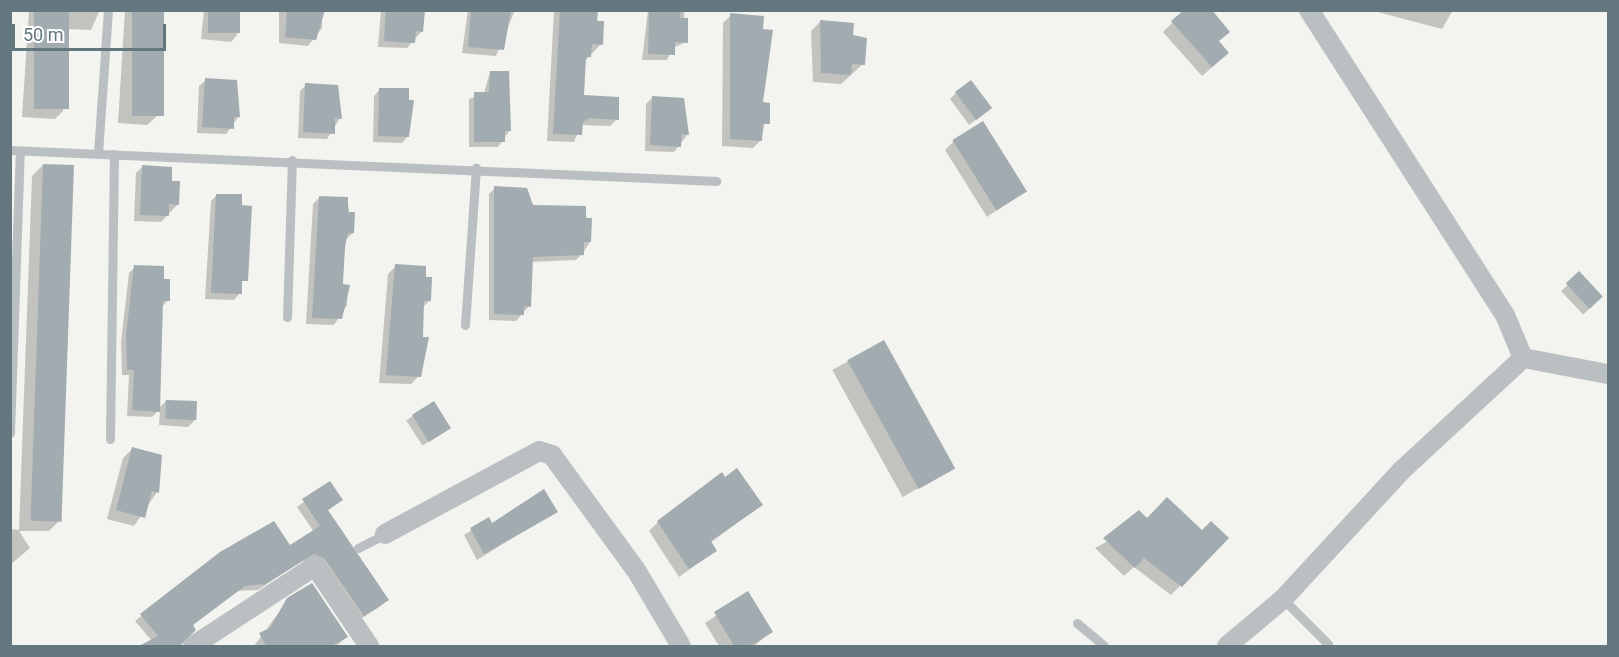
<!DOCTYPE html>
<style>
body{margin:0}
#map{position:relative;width:1619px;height:657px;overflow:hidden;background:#f3f3ef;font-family:Roboto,sans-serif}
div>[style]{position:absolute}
.shadow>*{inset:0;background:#0003;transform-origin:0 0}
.building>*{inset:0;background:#a2abaf;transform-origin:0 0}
.service>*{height:9px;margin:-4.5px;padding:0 4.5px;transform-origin:4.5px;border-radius:4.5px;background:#babfc1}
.minor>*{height:20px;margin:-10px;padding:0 10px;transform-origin:10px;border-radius:10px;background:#babfc1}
span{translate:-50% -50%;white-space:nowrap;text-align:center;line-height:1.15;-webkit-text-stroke:6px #fff;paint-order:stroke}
.frame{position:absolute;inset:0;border:12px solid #64777f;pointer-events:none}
.scale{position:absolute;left:12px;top:24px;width:154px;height:27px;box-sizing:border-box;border:3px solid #64777f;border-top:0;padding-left:8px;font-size:18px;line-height:21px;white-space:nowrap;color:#64777f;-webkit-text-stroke:4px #fff;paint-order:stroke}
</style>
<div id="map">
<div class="shadow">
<i style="clip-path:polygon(29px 10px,100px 10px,91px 30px,67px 29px,63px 111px,55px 119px,22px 117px)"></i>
<i style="clip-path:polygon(125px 10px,162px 10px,156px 117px,147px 125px,118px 123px)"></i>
<i style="clip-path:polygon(204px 10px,239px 10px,237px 35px,231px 42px,201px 39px)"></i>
<i style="clip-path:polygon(279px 10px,322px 10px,322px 28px,308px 46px,279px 43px)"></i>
<i style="clip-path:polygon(381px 10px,423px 10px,422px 31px,407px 48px,378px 47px)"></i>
<i style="clip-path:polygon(468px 10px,515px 10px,496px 56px,462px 53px)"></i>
<i style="clip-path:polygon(554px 10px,594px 10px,601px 44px,584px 62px,582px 97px,617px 119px,610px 126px,581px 125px,574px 142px,547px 141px)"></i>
<i style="clip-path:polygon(648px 10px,684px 11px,686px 42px,673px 48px,667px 60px,642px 60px)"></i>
<i style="clip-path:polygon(1370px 10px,1453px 10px,1442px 29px)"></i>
<i style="clip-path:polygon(731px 15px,761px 104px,769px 104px,761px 140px,753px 148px,722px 146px,723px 23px)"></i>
<i style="clip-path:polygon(821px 21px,852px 36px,863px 64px,841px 84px,813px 82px,811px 31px)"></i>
<i style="clip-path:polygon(1173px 22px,1218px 62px,1202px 76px,1163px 32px)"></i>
<i style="clip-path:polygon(490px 72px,510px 130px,498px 147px,469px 147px,469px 99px,484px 93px)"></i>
<i style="clip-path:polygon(206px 80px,239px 116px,226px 134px,197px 133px,199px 86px)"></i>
<i style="clip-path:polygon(306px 85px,340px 118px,327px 139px,298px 138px,300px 91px)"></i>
<i style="clip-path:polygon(380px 89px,408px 136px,402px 143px,373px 142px,374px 96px)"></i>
<i style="clip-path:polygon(956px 93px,984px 114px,969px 125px,950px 99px)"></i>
<i style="clip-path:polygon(653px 97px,688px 134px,674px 152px,645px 151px,646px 104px)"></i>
<i style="clip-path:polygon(954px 141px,1025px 191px,987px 217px,945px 150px)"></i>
<i style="clip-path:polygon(43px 165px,60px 520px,49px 531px,19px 531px,30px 548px,10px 565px,10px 529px,19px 530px,32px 176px)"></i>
<i style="clip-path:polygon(142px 167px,178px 204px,161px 222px,134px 221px,136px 173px)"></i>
<i style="clip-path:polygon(495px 188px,532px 206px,585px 208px,590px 242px,582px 254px,576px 260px,531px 262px,529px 306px,516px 321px,489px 320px,489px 194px)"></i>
<i style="clip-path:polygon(217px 195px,240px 293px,234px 300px,205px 299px,211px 201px)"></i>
<i style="clip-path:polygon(319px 198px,347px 199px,353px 233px,346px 239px,341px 286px,348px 286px,347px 305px,334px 325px,306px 324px,313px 204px)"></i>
<i style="clip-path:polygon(396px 266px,424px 278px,430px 300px,422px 308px,419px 376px,411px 384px,379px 383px,388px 274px)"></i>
<i style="clip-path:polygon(135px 267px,163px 280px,168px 300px,162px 307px,158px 409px,166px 401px,195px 420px,188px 427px,159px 425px,160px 409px,152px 417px,127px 416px,129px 375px,122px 375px,121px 342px,129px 273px)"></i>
<i style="left:1579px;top:274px;width:32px;height:25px;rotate:46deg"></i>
<i style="left:883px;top:342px;width:145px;height:58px;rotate:61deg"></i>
<i style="left:433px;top:403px;width:30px;height:32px;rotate:57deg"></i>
<i style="clip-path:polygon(133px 448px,157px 492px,134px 526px,107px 519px,123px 458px)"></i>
<i style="clip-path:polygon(330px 483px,341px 500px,327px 511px,387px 600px,381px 606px,357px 621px,319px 564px,302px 561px,258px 590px,237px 591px,191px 626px,194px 630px,177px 646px,142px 646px,152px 641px,135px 621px,221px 554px,290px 547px,314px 532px,297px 507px)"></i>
<i style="clip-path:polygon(761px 505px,710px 543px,715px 551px,679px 577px,649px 531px,658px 522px)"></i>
<i style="clip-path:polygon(556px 511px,477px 560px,464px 535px,489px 519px,492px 525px)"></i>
<i style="clip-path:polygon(1147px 520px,1202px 532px,1227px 538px,1171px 595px,1134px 567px,1124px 576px,1095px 548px)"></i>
<i style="clip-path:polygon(748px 594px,771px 632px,754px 646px,719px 646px,705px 623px)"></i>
<i style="clip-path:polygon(288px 600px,347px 637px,336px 646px,254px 646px)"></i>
</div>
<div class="building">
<i style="left:34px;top:10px;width:35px;height:99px"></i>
<i style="left:132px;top:10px;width:32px;height:106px"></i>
<i style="left:208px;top:10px;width:32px;height:23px"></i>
<i style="clip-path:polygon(287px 10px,325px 10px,316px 40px,285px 37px)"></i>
<i style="clip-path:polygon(386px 10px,425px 10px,423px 32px,416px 31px,415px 43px,384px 41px)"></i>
<i style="clip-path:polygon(471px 10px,511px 10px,504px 50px,468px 47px)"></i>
<i style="clip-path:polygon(560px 10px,598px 10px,597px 21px,604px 21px,603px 45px,592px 44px,591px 57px,586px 57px,584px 95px,619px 97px,619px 120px,589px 118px,583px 122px,582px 135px,553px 134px)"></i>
<i style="clip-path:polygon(649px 10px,681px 10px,680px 18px,688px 18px,688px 43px,675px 42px,675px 55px,648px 54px)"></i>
<i style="clip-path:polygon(1184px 10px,1212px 10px,1230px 32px,1219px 41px,1229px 53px,1212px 67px,1171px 21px)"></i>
<i style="clip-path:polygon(730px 13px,764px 16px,763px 29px,773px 30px,763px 102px,770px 103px,770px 124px,763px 124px,762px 141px,730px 139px)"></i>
<i style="clip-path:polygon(820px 20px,854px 23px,853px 35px,867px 38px,865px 65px,852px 64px,851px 75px,821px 73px)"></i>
<i style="clip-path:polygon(490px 71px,509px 71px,511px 131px,505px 131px,505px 142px,474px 142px,474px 92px,489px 92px)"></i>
<i style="clip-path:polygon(205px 78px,237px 80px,240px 117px,234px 117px,234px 129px,202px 127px)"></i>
<i style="left:971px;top:80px;width:35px;height:20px;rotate:53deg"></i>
<i style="clip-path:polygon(305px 83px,338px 85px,342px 119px,335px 118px,335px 134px,303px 132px)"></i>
<i style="clip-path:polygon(379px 88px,409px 88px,409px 100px,414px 100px,409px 137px,378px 136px)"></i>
<i style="clip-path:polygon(652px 96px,684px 98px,689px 135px,682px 134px,681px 147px,650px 145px)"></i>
<i style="left:983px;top:121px;width:83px;height:36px;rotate:58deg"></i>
<i style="left:43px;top:164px;width:31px;height:357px;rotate:2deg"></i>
<i style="clip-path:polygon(142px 165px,172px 167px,172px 181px,180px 181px,179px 205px,169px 204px,169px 216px,140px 215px)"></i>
<i style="clip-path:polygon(494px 186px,527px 188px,533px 205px,586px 206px,586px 218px,592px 218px,591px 242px,584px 242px,584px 255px,533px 257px,531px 307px,524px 306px,524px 315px,494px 314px)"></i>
<i style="clip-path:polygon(216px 194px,242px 194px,242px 205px,252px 206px,248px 281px,242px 281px,242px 294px,211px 293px)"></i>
<i style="clip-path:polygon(319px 196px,348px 197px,348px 212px,355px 212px,354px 233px,348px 233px,345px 246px,343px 284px,350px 285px,342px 319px,312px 318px)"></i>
<i style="clip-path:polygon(395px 264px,426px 266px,426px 277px,432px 277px,431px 301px,424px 301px,423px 337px,429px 337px,421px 377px,386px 375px)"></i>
<i style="clip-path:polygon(134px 265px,164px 266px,164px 279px,170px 279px,170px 301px,163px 301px,160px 412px,132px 410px,134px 370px,127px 370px,126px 335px)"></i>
<i style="left:1579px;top:271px;width:35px;height:18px;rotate:47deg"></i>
<i style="left:884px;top:340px;width:147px;height:42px;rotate:61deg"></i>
<i style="left:166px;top:400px;width:31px;height:19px;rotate:2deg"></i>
<i style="left:434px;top:401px;width:32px;height:26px;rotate:58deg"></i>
<i style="clip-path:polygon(132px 447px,162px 455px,159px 493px,152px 491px,145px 518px,116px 510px)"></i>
<i style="clip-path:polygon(737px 468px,763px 505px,711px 541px,717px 551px,689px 569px,657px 521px,722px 472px,725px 477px)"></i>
<i style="clip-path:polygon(330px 481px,343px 500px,328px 510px,389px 600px,364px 616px,325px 559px,314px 554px,265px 584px,245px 586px,193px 625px,196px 630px,180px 646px,139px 646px,158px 636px,140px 614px,220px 552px,274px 521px,290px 545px,320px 526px,302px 499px)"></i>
<i style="clip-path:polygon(544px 489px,558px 512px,484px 554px,470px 528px,489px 517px,492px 523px)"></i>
<i style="clip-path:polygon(1167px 497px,1202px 530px,1211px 521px,1229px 538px,1182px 587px,1144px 558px,1135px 568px,1103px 538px,1139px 510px,1147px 518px)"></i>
<i style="clip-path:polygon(312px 583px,348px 637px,331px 646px,266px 646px,259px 633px,270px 628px,287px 598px)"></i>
<i style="clip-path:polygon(748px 591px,773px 632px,750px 646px,734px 646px,714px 612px)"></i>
</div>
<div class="service">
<i style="left:10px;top:150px;width:707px;rotate:2.51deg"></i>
<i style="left:98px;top:153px;width:143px;rotate:-86deg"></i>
<i style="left:287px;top:317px;width:157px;rotate:-88.2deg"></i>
<i style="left:465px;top:325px;width:158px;rotate:-86deg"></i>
<i style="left:10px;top:433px;width:282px;rotate:-88deg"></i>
<i style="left:110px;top:439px;width:285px;rotate:-89.2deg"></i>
<i style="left:358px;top:548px;width:30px;rotate:-27deg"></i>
<i style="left:1283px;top:599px;width:64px;rotate:45deg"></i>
<i style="left:1077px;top:623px;width:35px;rotate:40deg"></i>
</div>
<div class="minor">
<i style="left:1309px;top:10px;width:363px;rotate:57.3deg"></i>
<i style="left:1505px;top:315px;width:47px;rotate:67.3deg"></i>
<i style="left:1523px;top:358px;width:86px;rotate:10.7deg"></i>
<i style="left:385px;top:534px;width:175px;rotate:-28.3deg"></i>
<i style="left:539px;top:451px;width:14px;rotate:17deg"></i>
<i style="left:552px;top:455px;width:142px;rotate:53.9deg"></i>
<i style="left:636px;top:570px;width:88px;rotate:59.4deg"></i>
<i style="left:193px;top:646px;width:146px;rotate:-33.3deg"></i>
<i style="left:315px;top:566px;width:97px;rotate:56deg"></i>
<i style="left:1227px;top:646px;width:73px;rotate:-40deg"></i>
<i style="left:1283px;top:599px;width:174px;rotate:-47.3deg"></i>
<i style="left:1401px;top:471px;width:166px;rotate:-42.8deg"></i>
</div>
<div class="frame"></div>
<div class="scale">50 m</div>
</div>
